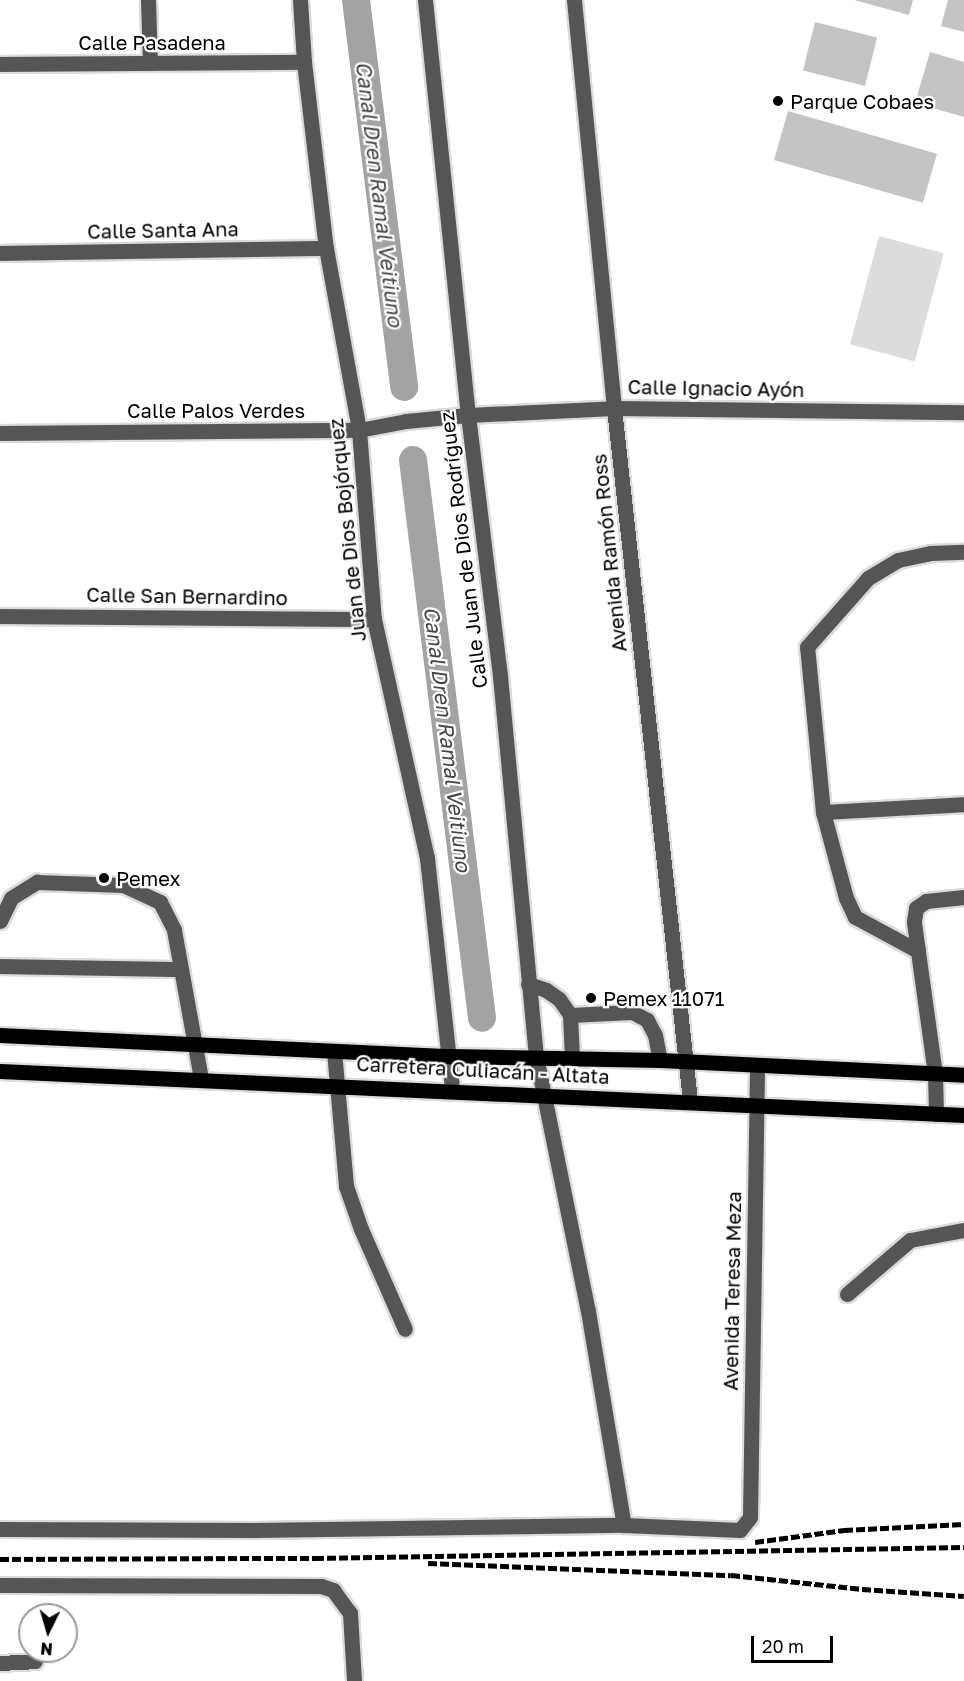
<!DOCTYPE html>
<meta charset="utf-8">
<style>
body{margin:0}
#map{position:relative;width:964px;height:1681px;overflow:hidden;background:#fff;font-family:"Golos Text",sans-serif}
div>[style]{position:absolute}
.green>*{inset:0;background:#dcdcdc;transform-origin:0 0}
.canal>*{height:28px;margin:-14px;padding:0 14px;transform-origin:14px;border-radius:14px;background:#a3a3a3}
.building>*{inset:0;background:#c4c4c4;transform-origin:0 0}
.roads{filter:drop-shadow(2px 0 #dbdbdb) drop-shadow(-2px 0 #dbdbdb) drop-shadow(0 2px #dbdbdb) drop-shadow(0 -2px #dbdbdb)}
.minor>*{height:15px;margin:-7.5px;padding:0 7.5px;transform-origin:7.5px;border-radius:7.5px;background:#555}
.major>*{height:15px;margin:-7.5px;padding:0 7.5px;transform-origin:7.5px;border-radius:7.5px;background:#000}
.rail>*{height:4.5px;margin-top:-2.25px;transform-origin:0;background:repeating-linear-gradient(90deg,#000 0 9px,transparent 0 12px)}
.dots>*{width:16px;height:16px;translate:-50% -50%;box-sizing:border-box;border:3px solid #fff;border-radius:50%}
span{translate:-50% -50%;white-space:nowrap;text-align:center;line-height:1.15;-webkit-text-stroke:4.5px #fff;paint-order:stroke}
.street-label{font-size:20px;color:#000}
.poi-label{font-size:20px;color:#000}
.left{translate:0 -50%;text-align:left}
.water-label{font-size:21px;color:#444;font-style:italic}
.north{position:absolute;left:18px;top:1603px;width:60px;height:60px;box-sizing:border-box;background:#fff;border:2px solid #999;border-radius:50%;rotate:185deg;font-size:16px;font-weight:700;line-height:24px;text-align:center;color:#000}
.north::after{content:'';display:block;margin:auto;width:21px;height:27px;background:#000;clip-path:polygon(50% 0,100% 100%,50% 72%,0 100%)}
.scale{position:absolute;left:751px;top:1636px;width:82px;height:27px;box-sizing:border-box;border:3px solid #000;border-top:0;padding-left:8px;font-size:18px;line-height:21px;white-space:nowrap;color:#000;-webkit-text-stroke:4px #fff;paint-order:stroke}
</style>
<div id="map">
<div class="green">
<i style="left:879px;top:236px;width:67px;height:112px;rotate:15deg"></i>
</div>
<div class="canal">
<i style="left:356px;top:0;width:390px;rotate:82.9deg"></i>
<i style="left:413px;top:460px;width:562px;rotate:82.95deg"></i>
</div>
<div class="building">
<i style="clip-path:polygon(854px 0,913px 0,909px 15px)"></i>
<i style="clip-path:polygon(948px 0,964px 0,964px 32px,941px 26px)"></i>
<i style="left:815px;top:22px;width:64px;height:50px;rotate:14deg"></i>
<i style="clip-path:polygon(930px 52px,964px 62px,964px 117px,915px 103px)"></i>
<i style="left:788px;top:111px;width:155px;height:51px;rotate:16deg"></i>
</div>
<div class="roads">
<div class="minor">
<i style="left:148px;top:0;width:63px;rotate:88.2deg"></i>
<i style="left:300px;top:0;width:62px;rotate:86.3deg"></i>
<i style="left:304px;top:62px;width:187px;rotate:83.3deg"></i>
<i style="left:326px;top:248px;width:185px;rotate:79.7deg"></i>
<i style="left:359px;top:430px;width:190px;rotate:85.5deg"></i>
<i style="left:374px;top:619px;width:245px;rotate:77.5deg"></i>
<i style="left:427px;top:858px;width:233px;rotate:83.8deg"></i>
<i style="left:425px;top:0;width:417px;rotate:84.1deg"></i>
<i style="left:468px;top:415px;width:263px;rotate:83deg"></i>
<i style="left:500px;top:676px;width:382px;rotate:84.6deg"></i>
<i style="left:536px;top:1056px;width:260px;rotate:78.5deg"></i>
<i style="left:588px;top:1311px;width:217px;rotate:80.5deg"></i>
<i style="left:574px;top:0;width:410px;rotate:84.4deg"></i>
<i style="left:614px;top:408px;width:697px;rotate:83.74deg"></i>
<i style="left:0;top:64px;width:304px;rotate:-0.4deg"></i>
<i style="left:0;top:253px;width:326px;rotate:-0.9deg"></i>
<i style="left:0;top:433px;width:359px;rotate:-0.5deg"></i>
<i style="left:359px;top:430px;width:48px;rotate:-10.8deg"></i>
<i style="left:406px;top:421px;width:62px;rotate:-5.5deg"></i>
<i style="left:468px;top:415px;width:146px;rotate:-2.7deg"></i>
<i style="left:614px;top:408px;width:350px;rotate:0.7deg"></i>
<i style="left:0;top:616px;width:374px;rotate:0.5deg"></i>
<i style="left:823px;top:812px;width:141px;rotate:-3.2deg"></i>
<i style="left:0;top:921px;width:25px;rotate:-64deg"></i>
<i style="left:11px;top:898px;width:31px;rotate:-32deg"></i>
<i style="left:37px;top:882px;width:86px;rotate:2deg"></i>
<i style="left:123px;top:885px;width:41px;rotate:24.7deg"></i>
<i style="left:160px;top:902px;width:31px;rotate:63deg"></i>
<i style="left:174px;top:930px;width:151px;rotate:79.7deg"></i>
<i style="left:918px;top:951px;width:30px;rotate:-98deg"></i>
<i style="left:914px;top:921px;width:13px;rotate:-81deg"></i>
<i style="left:916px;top:908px;width:12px;rotate:-35deg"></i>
<i style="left:926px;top:901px;width:38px;rotate:-6deg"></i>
<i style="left:0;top:966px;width:180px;rotate:1deg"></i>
<i style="left:528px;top:984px;width:19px;rotate:18deg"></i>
<i style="left:546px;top:990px;width:16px;rotate:35deg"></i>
<i style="left:559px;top:999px;width:19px;rotate:55deg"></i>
<i style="left:334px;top:1051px;width:136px;rotate:84.9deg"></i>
<i style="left:346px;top:1186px;width:46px;rotate:70.8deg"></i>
<i style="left:361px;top:1229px;width:109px;rotate:66.3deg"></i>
<i style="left:572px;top:1058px;width:43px;rotate:-92.7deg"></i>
<i style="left:570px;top:1015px;width:62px;rotate:-2.8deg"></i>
<i style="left:632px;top:1012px;width:17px;rotate:28deg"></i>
<i style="left:647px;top:1020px;width:17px;rotate:62deg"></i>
<i style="left:655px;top:1035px;width:25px;rotate:79deg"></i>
<i style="left:936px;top:1114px;width:40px;rotate:-91.4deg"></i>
<i style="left:935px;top:1074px;width:124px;rotate:-97.9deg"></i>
<i style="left:918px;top:951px;width:72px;rotate:-151.6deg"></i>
<i style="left:855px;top:917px;width:21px;rotate:-115deg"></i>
<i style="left:846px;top:898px;width:89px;rotate:-105deg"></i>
<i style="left:823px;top:812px;width:166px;rotate:-95.5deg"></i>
<i style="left:807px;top:647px;width:92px;rotate:-48.5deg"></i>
<i style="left:868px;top:578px;width:35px;rotate:-31deg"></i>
<i style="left:898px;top:560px;width:33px;rotate:-12deg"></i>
<i style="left:930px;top:553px;width:34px;rotate:-2deg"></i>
<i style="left:847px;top:1294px;width:83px;rotate:-40.6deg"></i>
<i style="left:910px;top:1240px;width:55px;rotate:-10.5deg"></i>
<i style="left:0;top:1529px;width:254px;rotate:0.2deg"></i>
<i style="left:254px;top:1530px;width:370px;rotate:-0.8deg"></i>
<i style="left:624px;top:1525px;width:116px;rotate:2.5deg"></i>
<i style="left:740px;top:1530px;width:16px;rotate:-52deg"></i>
<i style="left:750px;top:1517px;width:452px;rotate:-89.1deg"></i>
<i style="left:0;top:1585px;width:321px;rotate:0.2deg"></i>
<i style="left:321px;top:1586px;width:13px;rotate:18deg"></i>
<i style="left:333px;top:1590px;width:29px;rotate:54deg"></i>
<i style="left:350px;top:1613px;width:68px;rotate:86.6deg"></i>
<i style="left:0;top:1663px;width:35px;rotate:-3deg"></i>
</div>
<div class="major">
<i style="left:0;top:1035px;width:450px;rotate:2.7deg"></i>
<i style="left:450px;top:1056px;width:210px;rotate:1.1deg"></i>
<i style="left:660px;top:1060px;width:304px;rotate:2.8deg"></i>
<i style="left:0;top:1071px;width:965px;rotate:2.61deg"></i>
</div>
</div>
<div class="rail">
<i style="left:755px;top:1542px;width:90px;rotate:-7.7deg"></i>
<i style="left:844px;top:1530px;width:120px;rotate:-2.9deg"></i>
<i style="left:0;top:1559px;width:315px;rotate:-0.2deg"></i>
<i style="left:315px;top:1558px;width:649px;rotate:-0.97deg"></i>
<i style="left:428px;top:1563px;width:303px;rotate:2.3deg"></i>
<i style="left:731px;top:1575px;width:132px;rotate:6.1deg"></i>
<i style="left:862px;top:1589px;width:102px;rotate:3.9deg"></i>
</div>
<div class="dots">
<i style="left:778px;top:101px;background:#000"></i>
<i style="left:104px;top:878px;background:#000"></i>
<i style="left:591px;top:998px;background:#000"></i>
</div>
<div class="street-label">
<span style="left:152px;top:42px">Calle Pasadena</span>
<span style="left:163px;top:230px;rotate:-1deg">Calle Santa Ana</span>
<span style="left:716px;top:388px;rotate:1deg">Calle Ignacio Ayón</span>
<span style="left:216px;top:410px">Calle Palos Verdes</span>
<span style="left:347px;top:530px;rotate:-96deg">Juan de Dios Bojórquez</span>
<span style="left:463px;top:550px;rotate:-97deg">Calle Juan de Dios Rodríguez</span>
<span style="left:609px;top:553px;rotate:-96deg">Avenida Ramón Ross</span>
<span style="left:187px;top:596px;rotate:1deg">Calle San Bernardino</span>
<span style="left:483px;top:1070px;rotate:3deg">Carretera Culiacán - Altata</span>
<span style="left:732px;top:1291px;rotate:-89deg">Avenida Teresa Meza</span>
</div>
<div class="poi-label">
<span class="left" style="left:790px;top:101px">Parque Cobaes</span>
<span class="left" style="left:116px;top:878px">Pemex</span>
<span class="left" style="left:603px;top:998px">Pemex 11071</span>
</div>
<div class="water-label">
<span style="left:380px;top:194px;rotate:83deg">Canal Dren Ramal Veitiuno</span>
<span style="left:448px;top:739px;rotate:83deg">Canal Dren Ramal Veitiuno</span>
</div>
<div class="north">N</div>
<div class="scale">20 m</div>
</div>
